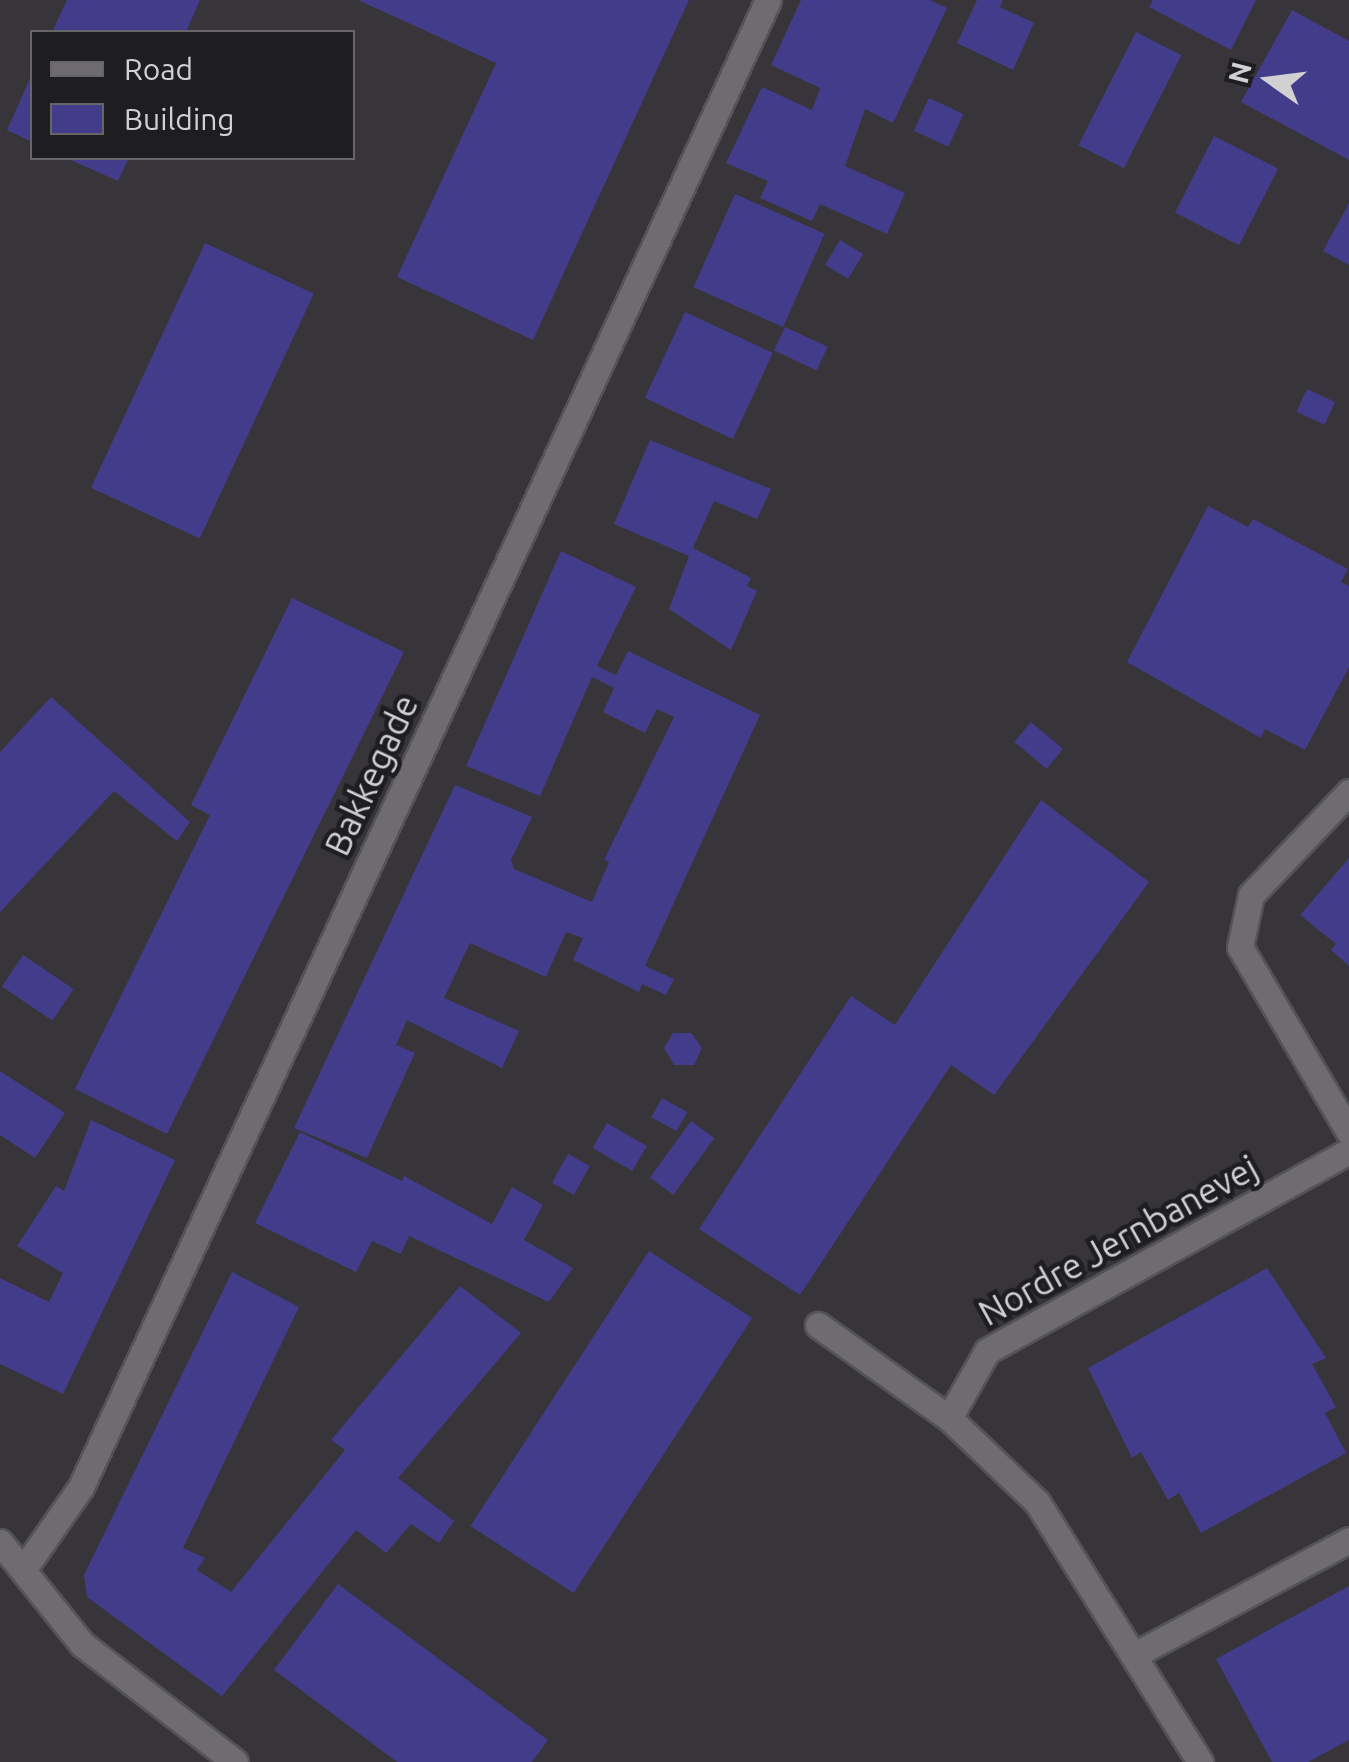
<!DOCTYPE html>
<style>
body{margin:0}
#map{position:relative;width:1349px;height:1762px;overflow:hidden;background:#373539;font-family:Ubuntu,sans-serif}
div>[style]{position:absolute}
.building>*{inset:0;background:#433c8b;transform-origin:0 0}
.roads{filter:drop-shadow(2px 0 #545356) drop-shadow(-2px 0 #545356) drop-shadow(0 2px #545356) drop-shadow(0 -2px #545356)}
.minor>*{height:25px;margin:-12.5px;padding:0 12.5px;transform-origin:12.5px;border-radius:12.5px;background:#6e6c70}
.tertiary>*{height:25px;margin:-12.5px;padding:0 12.5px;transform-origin:12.5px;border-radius:12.5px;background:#6e6c70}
span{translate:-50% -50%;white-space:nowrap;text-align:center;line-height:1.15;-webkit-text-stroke:9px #1e1d1f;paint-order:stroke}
.street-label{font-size:35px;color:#d1d0d3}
.legend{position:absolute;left:30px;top:30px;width:325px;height:130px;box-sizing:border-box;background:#1e1d1f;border:2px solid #666567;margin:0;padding:12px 18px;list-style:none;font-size:30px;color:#d1d0d3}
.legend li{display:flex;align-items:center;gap:20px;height:50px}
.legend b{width:50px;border:2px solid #666567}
.north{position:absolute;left:1219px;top:30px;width:100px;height:100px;-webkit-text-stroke:8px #1e1d1f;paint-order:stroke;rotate:284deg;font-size:28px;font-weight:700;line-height:40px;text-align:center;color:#d1d0d3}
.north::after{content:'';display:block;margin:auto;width:35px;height:45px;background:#d1d0d3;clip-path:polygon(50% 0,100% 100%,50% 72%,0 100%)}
</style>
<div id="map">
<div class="building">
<i style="clip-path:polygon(67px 0,200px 0,186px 32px,52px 32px)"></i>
<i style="clip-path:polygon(358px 0,689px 0,533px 340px,397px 277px,496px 63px)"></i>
<i style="clip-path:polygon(801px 0,930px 0,947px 8px,893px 123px,865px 109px,845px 166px,905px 193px,887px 234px,820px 204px,812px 221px,760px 198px,768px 181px,726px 163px,762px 87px,812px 110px,820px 88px,771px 65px)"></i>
<i style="clip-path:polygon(977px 0,1003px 0,1000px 7px,1034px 23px,1013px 70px,957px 43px)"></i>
<i style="clip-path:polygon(1153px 0,1256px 0,1231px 50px,1149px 7px)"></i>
<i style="clip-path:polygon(1292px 10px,1349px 41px,1349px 160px,1241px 102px)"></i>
<i style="left:1136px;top:32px;width:51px;height:127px;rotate:27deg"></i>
<i style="clip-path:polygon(32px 74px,32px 142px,7px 130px)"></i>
<i style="left:929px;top:98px;width:38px;height:36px;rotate:25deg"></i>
<i style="left:1214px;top:136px;width:72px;height:86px;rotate:27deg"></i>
<i style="clip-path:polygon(66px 158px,129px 158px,118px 181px)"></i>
<i style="left:735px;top:194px;width:98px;height:102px;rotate:24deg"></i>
<i style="clip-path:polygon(1349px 203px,1349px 265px,1323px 251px)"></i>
<i style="left:840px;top:240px;width:27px;height:29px;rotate:31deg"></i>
<i style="left:205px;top:243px;width:120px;height:270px;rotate:25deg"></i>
<i style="left:685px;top:312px;width:97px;height:95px;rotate:25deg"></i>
<i style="left:785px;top:327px;width:47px;height:26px;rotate:25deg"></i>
<i style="left:1307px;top:389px;width:31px;height:25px;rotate:25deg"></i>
<i style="clip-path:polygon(650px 440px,771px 489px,757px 519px,714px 501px,693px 548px,751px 578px,747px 586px,757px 591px,731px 650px,669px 609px,689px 556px,614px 524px)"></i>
<i style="clip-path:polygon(1208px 506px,1248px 527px,1253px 519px,1348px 569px,1341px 582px,1349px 586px,1349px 667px,1305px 750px,1265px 729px,1261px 738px,1127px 662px)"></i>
<i style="clip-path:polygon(561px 551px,636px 587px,597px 666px,616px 675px,628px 651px,760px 715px,645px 966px,674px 979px,666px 995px,642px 984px,639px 992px,573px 960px,583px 938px,566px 932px,546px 977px,470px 943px,444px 998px,519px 1031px,502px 1068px,407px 1020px,396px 1045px,415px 1053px,367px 1158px,294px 1128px,455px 785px,532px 817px,511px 860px,514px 869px,592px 902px,609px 862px,604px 860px,674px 717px,657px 709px,645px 733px,603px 712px,614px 688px,592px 677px,540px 796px,466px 766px)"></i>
<i style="clip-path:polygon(292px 598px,404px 652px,167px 1134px,75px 1089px,210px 815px,191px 805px)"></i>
<i style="clip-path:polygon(51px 697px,190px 822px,177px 841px,114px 791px,0 912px,0 752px)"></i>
<i style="left:1031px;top:722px;width:42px;height:26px;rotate:40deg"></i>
<i style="clip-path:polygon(1041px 800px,1149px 882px,994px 1095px,951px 1065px,800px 1295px,699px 1229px,851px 996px,895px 1025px)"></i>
<i style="clip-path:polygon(1349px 858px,1349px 966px,1331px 950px,1336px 944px,1300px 915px)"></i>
<i style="left:23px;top:955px;width:61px;height:38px;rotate:34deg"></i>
<i style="clip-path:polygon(673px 1033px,691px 1033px,702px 1048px,694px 1065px,674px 1065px,664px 1048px)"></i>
<i style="clip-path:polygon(0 1071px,65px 1113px,35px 1158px,0 1135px)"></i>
<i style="left:662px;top:1098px;width:29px;height:22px;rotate:29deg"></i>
<i style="clip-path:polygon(91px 1120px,175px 1160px,63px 1394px,0 1364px,0 1278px,49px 1302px,63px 1273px,17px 1246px,56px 1186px,64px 1191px)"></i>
<i style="left:691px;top:1121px;width:29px;height:70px;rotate:36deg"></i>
<i style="left:607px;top:1123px;width:46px;height:29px;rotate:30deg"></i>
<i style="clip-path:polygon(300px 1132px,402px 1181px,404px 1176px,492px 1224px,512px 1187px,543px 1205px,524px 1240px,573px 1268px,549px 1302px,409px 1236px,401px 1254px,372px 1241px,356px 1272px,255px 1223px)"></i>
<i style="left:568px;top:1154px;width:25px;height:33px;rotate:29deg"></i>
<i style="left:649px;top:1251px;width:123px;height:328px;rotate:33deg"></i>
<i style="clip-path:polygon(1267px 1268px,1326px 1358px,1312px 1364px,1336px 1407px,1325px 1413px,1346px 1453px,1201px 1533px,1179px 1493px,1168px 1500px,1141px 1452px,1132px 1458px,1088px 1368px)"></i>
<i style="clip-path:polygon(232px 1272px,299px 1307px,183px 1548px,205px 1558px,197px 1570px,231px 1592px,345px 1450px,331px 1440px,460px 1286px,521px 1333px,398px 1478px,454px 1521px,439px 1543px,411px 1524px,386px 1553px,356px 1530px,222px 1696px,87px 1597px,84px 1575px)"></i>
<i style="clip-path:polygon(338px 1584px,548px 1740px,532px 1762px,397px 1762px,274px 1670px)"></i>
<i style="clip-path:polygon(1349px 1586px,1349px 1740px,1308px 1762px,1272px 1762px,1216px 1659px)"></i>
</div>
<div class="roads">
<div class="minor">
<i style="left:1349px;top:792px;width:142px;rotate:133.6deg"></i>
<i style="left:1251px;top:895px;width:53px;rotate:101.9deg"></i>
<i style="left:1240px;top:947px;width:215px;rotate:59.5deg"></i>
<i style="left:818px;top:1325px;width:161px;rotate:35.4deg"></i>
<i style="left:949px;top:1418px;width:122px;rotate:43.7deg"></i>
<i style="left:1037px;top:1502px;width:307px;rotate:57.9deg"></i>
<i style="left:949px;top:1418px;width:77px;rotate:-60.4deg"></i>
<i style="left:987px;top:1351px;width:414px;rotate:-28.9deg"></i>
<i style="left:23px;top:1570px;width:101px;rotate:-55.1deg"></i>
<i style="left:81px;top:1487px;width:1638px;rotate:-65.2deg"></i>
<i style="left:1134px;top:1655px;width:244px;rotate:-28.1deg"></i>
</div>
<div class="tertiary">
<i style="left:0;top:1542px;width:131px;rotate:51.2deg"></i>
<i style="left:82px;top:1644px;width:193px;rotate:37.6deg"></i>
</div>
</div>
<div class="street-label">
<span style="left:371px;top:775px;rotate:-65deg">Bakkegade</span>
<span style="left:1118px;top:1240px;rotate:-29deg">Nordre Jernbanevej</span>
</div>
<ul class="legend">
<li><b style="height:12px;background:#6e6c70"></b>Road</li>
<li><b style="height:28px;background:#433c8b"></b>Building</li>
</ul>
<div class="north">N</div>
</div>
